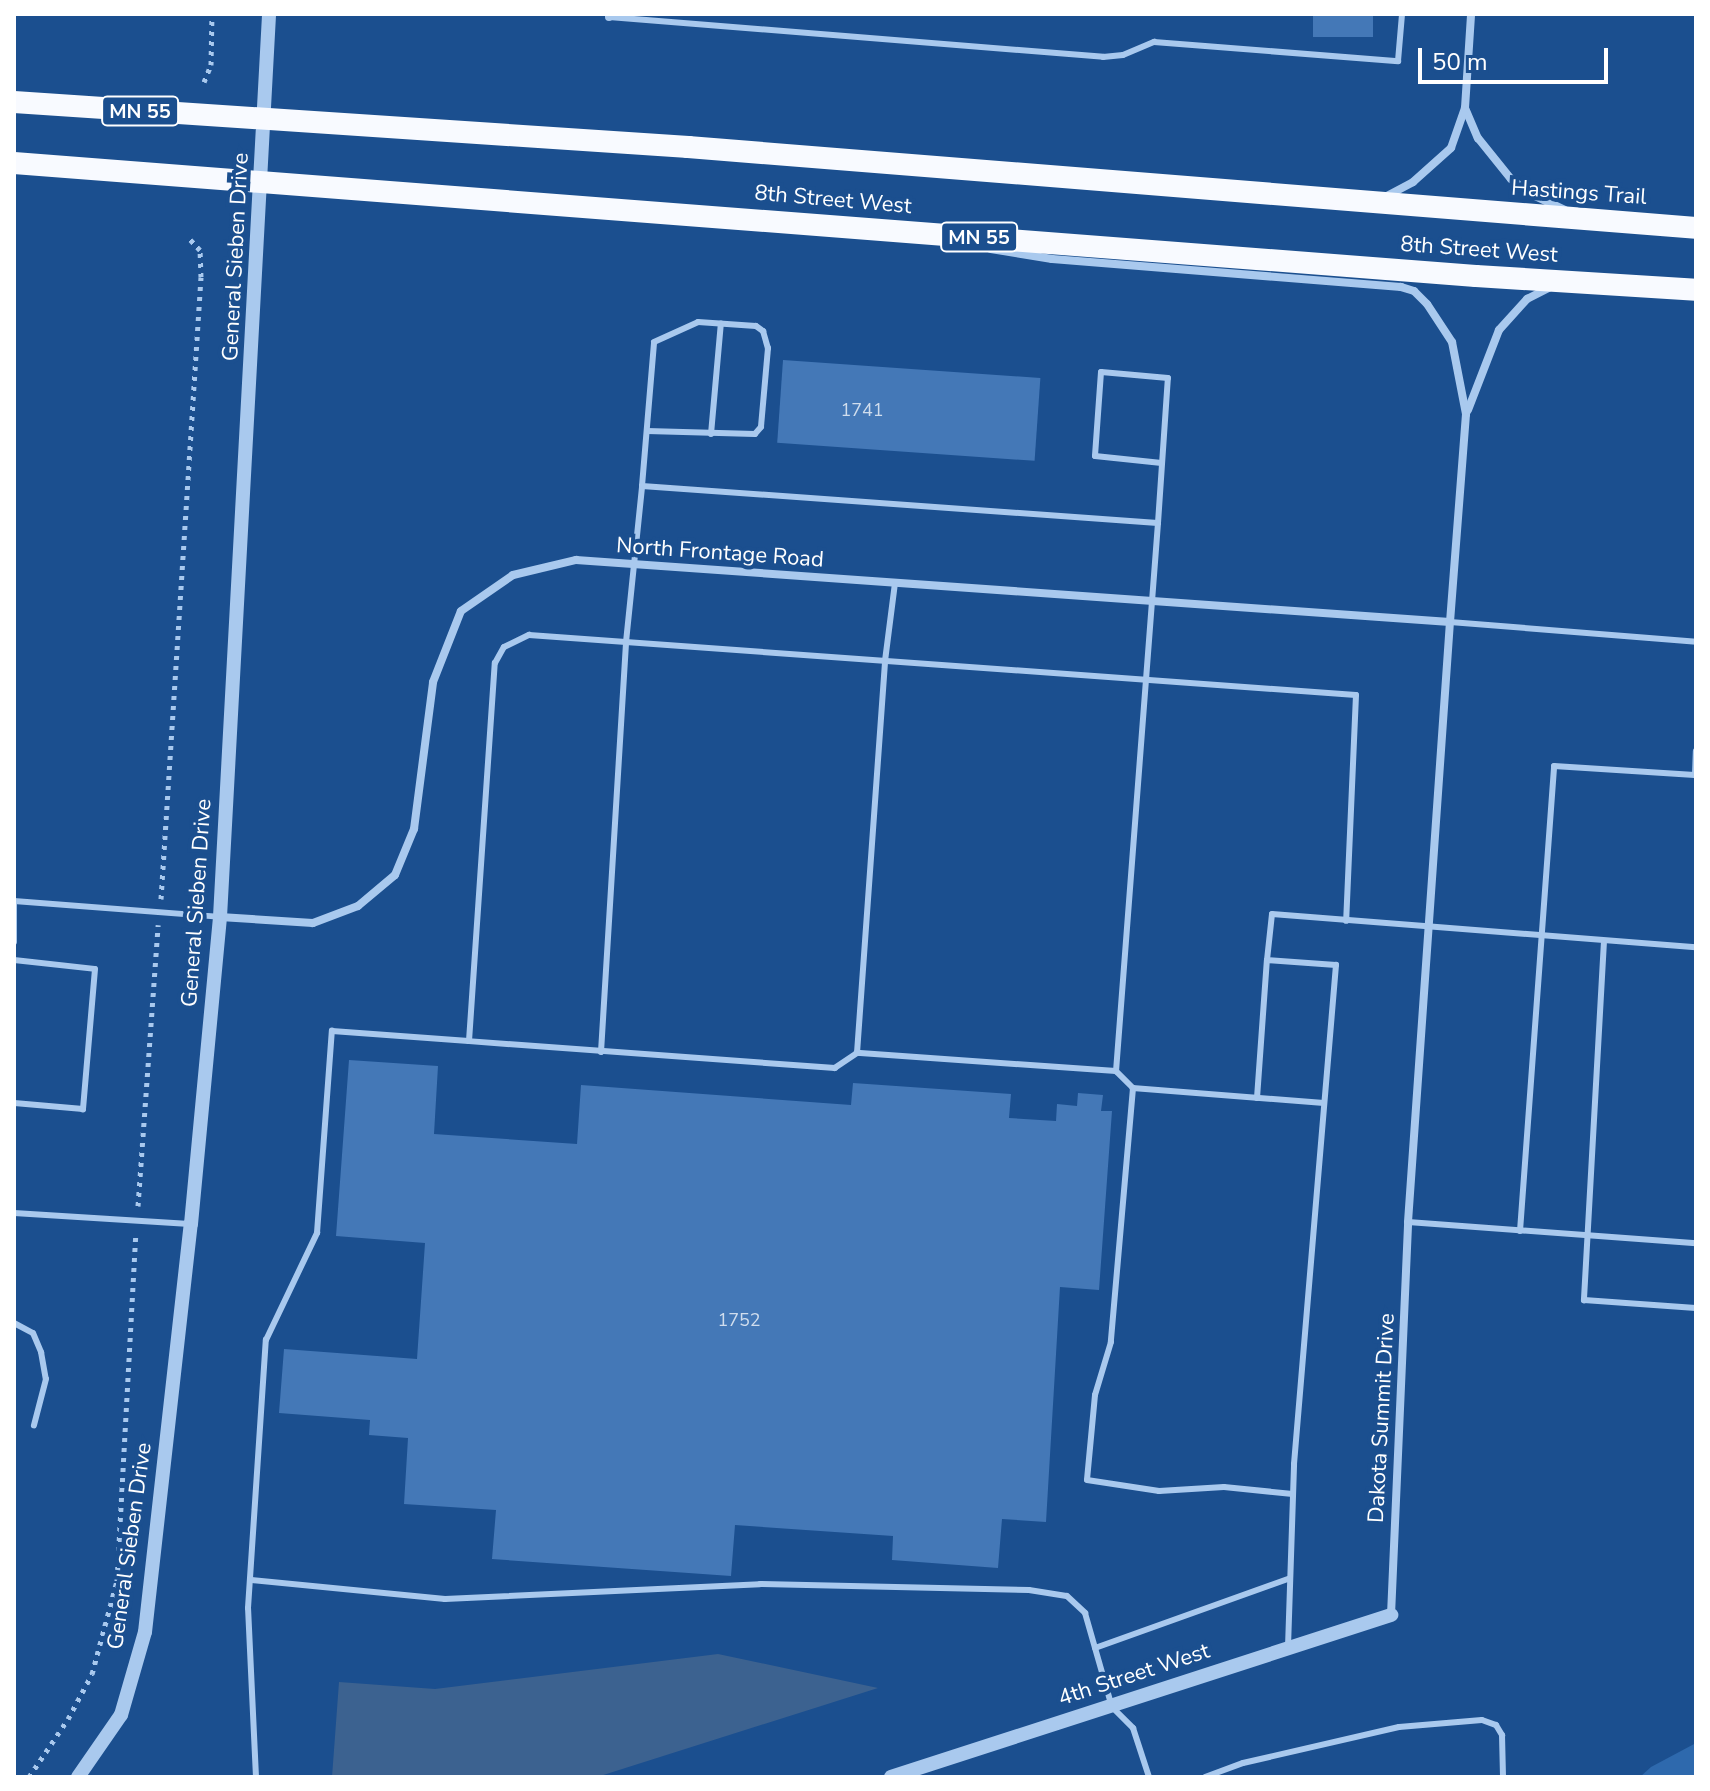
<!DOCTYPE html>
<style>
body{margin:0}
#map{position:relative;width:1710px;height:1791px;overflow:hidden;background:#1b4f8f;font-family:"Nunito Sans",sans-serif}
div>[style]{position:absolute}
.green>*{inset:0;background:#2e69ad}
.water>*{inset:0;background:#3c6290}
.building>*{inset:0;background:#4478b7;transform-origin:0 0}
.path>*{height:5px;margin-top:-2.5px;transform-origin:0;background:repeating-linear-gradient(90deg,#a9c9ee 0 4px,transparent 0 10px)}
.service>*{height:6px;margin:-3px;padding:0 3px;transform-origin:3px;border-radius:3px;background:#a9c9ee}
.minor>*{height:8px;margin:-4px;padding:0 4px;transform-origin:4px;border-radius:4px;background:#a9c9ee}
.tertiary>*{height:14px;margin:-7px;padding:0 7px;transform-origin:7px;border-radius:7px;background:#a9c9ee}
.trunk>*{height:22px;margin:-11px;padding:0 11px;transform-origin:11px;border-radius:11px;background:#f8faff}
span{translate:-50% -50%;white-space:nowrap;text-align:center;line-height:1.15;-webkit-text-stroke:8px #1b4f8f;paint-order:stroke}
.number-label{font-size:18px;color:#d0dded}
.number-label span{-webkit-text-stroke-width:0}
.shield-label span{padding:2px 6px;background:#1b4f8f;border:2px solid;border-radius:6px;-webkit-text-stroke-width:0}
.shield-label{font-size:20px;color:#fff;font-weight:700}
.street-label{font-size:22px;color:#fff}
.frame{position:absolute;inset:0;border:16px solid #fff;pointer-events:none}
.scale{position:absolute;left:1418px;top:48px;width:190px;height:36px;box-sizing:border-box;border:4px solid #fff;border-top:0;padding-left:10px;font-size:24px;line-height:28px;white-space:nowrap;color:#fff;-webkit-text-stroke:6px #1b4f8f;paint-order:stroke}
</style>
<div id="map">
<div class="green">
<i style="clip-path:polygon(1696px 1743px,1696px 1777px,1640px 1777px,1651px 1767px)"></i>
</div>
<div class="water">
<i style="clip-path:polygon(718px 1654px,878px 1688px,597px 1777px,332px 1777px,339px 1682px,435px 1689px)"></i>
</div>
<div class="building">
<i style="left:1313px;top:14px;width:60px;height:23px"></i>
<i style="left:783px;top:360px;width:258px;height:83px;rotate:4deg"></i>
<i style="clip-path:polygon(349px 1060px,438px 1066px,434px 1134px,577px 1144px,581px 1085px,851px 1105px,853px 1083px,1011px 1094px,1009px 1118px,1056px 1121px,1057px 1104px,1077px 1106px,1078px 1093px,1103px 1095px,1101px 1111px,1112px 1111px,1099px 1290px,1060px 1287px,1046px 1522px,1002px 1519px,998px 1568px,892px 1560px,893px 1536px,735px 1525px,731px 1576px,492px 1559px,496px 1510px,404px 1504px,408px 1438px,369px 1435px,370px 1420px,279px 1413px,284px 1349px,417px 1359px,425px 1243px,336px 1236px)"></i>
</div>
<div class="path">
<i style="left:204px;top:82px;width:18px;rotate:-68deg"></i>
<i style="left:211px;top:65px;width:51px;rotate:-88.9deg"></i>
<i style="left:161px;top:899px;width:623px;rotate:-86.32deg"></i>
<i style="left:201px;top:277px;width:27px;rotate:-92deg"></i>
<i style="left:200px;top:250px;width:16px;rotate:-133deg"></i>
<i style="left:138px;top:1206px;width:282px;rotate:-85.9deg"></i>
<i style="left:29px;top:1777px;width:70px;rotate:-56.1deg"></i>
<i style="left:68px;top:1719px;width:51px;rotate:-61.9deg"></i>
<i style="left:92px;top:1674px;width:96px;rotate:-75deg"></i>
<i style="left:117px;top:1581px;width:350px;rotate:-86.9deg"></i>
</div>
<div class="service">
<i style="left:609px;top:17px;width:496px;rotate:4.6deg"></i>
<i style="left:1103px;top:57px;width:20px;rotate:-6deg"></i>
<i style="left:1123px;top:55px;width:34px;rotate:-23deg"></i>
<i style="left:1154px;top:42px;width:245px;rotate:4.5deg"></i>
<i style="left:1398px;top:61px;width:47px;rotate:-85.1deg"></i>
<i style="left:711px;top:434px;width:111px;rotate:-84.9deg"></i>
<i style="left:642px;top:486px;width:144px;rotate:-85.2deg"></i>
<i style="left:654px;top:342px;width:48px;rotate:-24.4deg"></i>
<i style="left:698px;top:322px;width:58px;rotate:3.9deg"></i>
<i style="left:756px;top:326px;width:9px;rotate:36deg"></i>
<i style="left:763px;top:331px;width:18px;rotate:74deg"></i>
<i style="left:768px;top:348px;width:79px;rotate:95.1deg"></i>
<i style="left:761px;top:427px;width:9px;rotate:131deg"></i>
<i style="left:755px;top:434px;width:108px;rotate:-178.4deg"></i>
<i style="left:1158px;top:523px;width:145px;rotate:-86.1deg"></i>
<i style="left:1168px;top:378px;width:67px;rotate:-174.9deg"></i>
<i style="left:1101px;top:372px;width:84px;rotate:94.1deg"></i>
<i style="left:1095px;top:456px;width:67px;rotate:6deg"></i>
<i style="left:1450px;top:622px;width:247px;rotate:4.6deg"></i>
<i style="left:1695px;top:775px;width:24px;rotate:-88deg"></i>
<i style="left:14px;top:901px;width:207px;rotate:4.4deg"></i>
<i style="left:1604px;top:941px;width:360px;rotate:93.2deg"></i>
<i style="left:1584px;top:1300px;width:112px;rotate:4.1deg"></i>
<i style="left:14px;top:942px;width:41px;rotate:-90deg"></i>
<i style="left:14px;top:960px;width:81px;rotate:6.3deg"></i>
<i style="left:95px;top:969px;width:141px;rotate:94.9deg"></i>
<i style="left:83px;top:1109px;width:69px;rotate:-175deg"></i>
<i style="left:601px;top:1052px;width:411px;rotate:-86.5deg"></i>
<i style="left:626px;top:642px;width:157px;rotate:-84.1deg"></i>
<i style="left:642px;top:486px;width:517px;rotate:4.1deg"></i>
<i style="left:1158px;top:523px;width:550px;rotate:94.38deg"></i>
<i style="left:857px;top:1053px;width:393px;rotate:-85.9deg"></i>
<i style="left:885px;top:661px;width:79px;rotate:-82.7deg"></i>
<i style="left:1133px;top:1088px;width:255px;rotate:95deg"></i>
<i style="left:1111px;top:1342px;width:55px;rotate:106.8deg"></i>
<i style="left:1095px;top:1395px;width:85px;rotate:95.4deg"></i>
<i style="left:1087px;top:1480px;width:73px;rotate:8.7deg"></i>
<i style="left:1159px;top:1491px;width:65px;rotate:-3.5deg"></i>
<i style="left:1224px;top:1487px;width:69px;rotate:5.8deg"></i>
<i style="left:1257px;top:1098px;width:138px;rotate:-85.9deg"></i>
<i style="left:1324px;top:1103px;width:192px;rotate:-175.5deg"></i>
<i style="left:1133px;top:1088px;width:24px;rotate:-135deg"></i>
<i style="left:1116px;top:1071px;width:260px;rotate:-176deg"></i>
<i style="left:857px;top:1053px;width:27px;rotate:146deg"></i>
<i style="left:835px;top:1068px;width:367px;rotate:-175.8deg"></i>
<i style="left:469px;top:1041px;width:379px;rotate:-86.1deg"></i>
<i style="left:495px;top:663px;width:18px;rotate:-61deg"></i>
<i style="left:504px;top:647px;width:28px;rotate:-26deg"></i>
<i style="left:529px;top:635px;width:829px;rotate:4.15deg"></i>
<i style="left:1356px;top:695px;width:226px;rotate:92.5deg"></i>
<i style="left:14px;top:1213px;width:176px;rotate:3.6deg"></i>
<i style="left:1408px;top:1222px;width:289px;rotate:4.2deg"></i>
<i style="left:1520px;top:1231px;width:466px;rotate:-85.8deg"></i>
<i style="left:1554px;top:766px;width:141px;rotate:3.7deg"></i>
<i style="left:14px;top:1323px;width:21px;rotate:28deg"></i>
<i style="left:33px;top:1333px;width:21px;rotate:67deg"></i>
<i style="left:41px;top:1352px;width:27px;rotate:80deg"></i>
<i style="left:46px;top:1379px;width:48px;rotate:104.6deg"></i>
<i style="left:252px;top:1580px;width:194px;rotate:5.6deg"></i>
<i style="left:445px;top:1599px;width:315px;rotate:-2.7deg"></i>
<i style="left:760px;top:1584px;width:269px;rotate:1.3deg"></i>
<i style="left:1029px;top:1590px;width:38px;rotate:9deg"></i>
<i style="left:1067px;top:1596px;width:25px;rotate:43deg"></i>
<i style="left:1085px;top:1613px;width:98px;rotate:74deg"></i>
<i style="left:1112px;top:1707px;width:30px;rotate:45deg"></i>
<i style="left:1133px;top:1728px;width:52px;rotate:71.9deg"></i>
<i style="left:1288px;top:1647px;width:183px;rotate:-88.1deg"></i>
<i style="left:1294px;top:1464px;width:501px;rotate:-85.19deg"></i>
<i style="left:1336px;top:965px;width:69px;rotate:-175.9deg"></i>
<i style="left:1267px;top:960px;width:46px;rotate:-83.8deg"></i>
<i style="left:1272px;top:914px;width:425px;rotate:4.5deg"></i>
<i style="left:1095px;top:1648px;width:207px;rotate:-19.7deg"></i>
<i style="left:256px;top:1777px;width:169px;rotate:-92.7deg"></i>
<i style="left:248px;top:1608px;width:269px;rotate:-86.2deg"></i>
<i style="left:266px;top:1340px;width:119px;rotate:-64.5deg"></i>
<i style="left:317px;top:1233px;width:203px;rotate:-85.8deg"></i>
<i style="left:332px;top:1031px;width:137px;rotate:4.2deg"></i>
<i style="left:1205px;top:1777px;width:40px;rotate:-20.2deg"></i>
<i style="left:1243px;top:1763px;width:160px;rotate:-13deg"></i>
<i style="left:1399px;top:1727px;width:83px;rotate:-4.8deg"></i>
<i style="left:1482px;top:1720px;width:15px;rotate:20deg"></i>
<i style="left:1496px;top:1725px;width:12px;rotate:59deg"></i>
<i style="left:1502px;top:1735px;width:42px;rotate:88.6deg"></i>
</div>
<div class="minor">
<i style="left:609px;top:17px;width:3px;rotate:-90deg"></i>
<i style="left:1465px;top:108px;width:33px;rotate:67deg"></i>
<i style="left:1478px;top:138px;width:53px;rotate:51.2deg"></i>
<i style="left:1511px;top:179px;width:27px;rotate:36deg"></i>
<i style="left:1533px;top:195px;width:35px;rotate:25deg"></i>
<i style="left:1385px;top:197px;width:32px;rotate:-28deg"></i>
<i style="left:1413px;top:182px;width:51px;rotate:-41.8deg"></i>
<i style="left:1451px;top:148px;width:42px;rotate:-70.7deg"></i>
<i style="left:1465px;top:108px;width:94px;rotate:-86.3deg"></i>
<i style="left:1468px;top:410px;width:86px;rotate:-68.8deg"></i>
<i style="left:1499px;top:330px;width:42px;rotate:-47.9deg"></i>
<i style="left:1527px;top:299px;width:27px;rotate:-27deg"></i>
<i style="left:220px;top:917px;width:93px;rotate:3.7deg"></i>
<i style="left:313px;top:923px;width:48px;rotate:-20.7deg"></i>
<i style="left:358px;top:906px;width:48px;rotate:-40deg"></i>
<i style="left:395px;top:875px;width:50px;rotate:-67.6deg"></i>
<i style="left:414px;top:829px;width:148px;rotate:-82.6deg"></i>
<i style="left:433px;top:682px;width:76px;rotate:-68.5deg"></i>
<i style="left:461px;top:611px;width:63px;rotate:-34.7deg"></i>
<i style="left:513px;top:575px;width:65px;rotate:-13.4deg"></i>
<i style="left:576px;top:560px;width:876px;rotate:4.06deg"></i>
<i style="left:1450px;top:622px;width:209px;rotate:-85.6deg"></i>
<i style="left:1466px;top:414px;width:73px;rotate:-101deg"></i>
<i style="left:1452px;top:342px;width:45px;rotate:-123.3deg"></i>
<i style="left:1427px;top:304px;width:18px;rotate:-135deg"></i>
<i style="left:1414px;top:291px;width:14px;rotate:-163deg"></i>
<i style="left:1401px;top:287px;width:350px;rotate:-175.4deg"></i>
<i style="left:1052px;top:259px;width:62px;rotate:-170.7deg"></i>
<i style="left:1391px;top:1615px;width:393px;rotate:-87.5deg"></i>
<i style="left:1408px;top:1222px;width:601px;rotate:-86deg"></i>
</div>
<div class="tertiary">
<i style="left:78px;top:1777px;width:75px;rotate:-55.3deg"></i>
<i style="left:121px;top:1715px;width:86px;rotate:-73.9deg"></i>
<i style="left:145px;top:1632px;width:411px;rotate:-83.6deg"></i>
<i style="left:191px;top:1224px;width:308px;rotate:-84.6deg"></i>
<i style="left:220px;top:917px;width:904px;rotate:-86.89deg"></i>
<i style="left:891px;top:1777px;width:526px;rotate:-17.95deg"></i>
</div>
<div class="trunk">
<i style="left:14px;top:102px;width:676px;rotate:3.82deg"></i>
<i style="left:688px;top:147px;width:1011px;rotate:4.59deg"></i>
<i style="left:14px;top:163px;width:1466px;rotate:4.42deg"></i>
<i style="left:1476px;top:276px;width:220px;rotate:3.6deg"></i>
</div>
<div class="number-label">
<span style="left:862px;top:410px">1741</span>
<span style="left:739px;top:1320px">1752</span>
</div>
<div class="shield-label">
<span style="left:140px;top:111px">MN 55</span>
<span style="left:979px;top:237px">MN 55</span>
</div>
<div class="street-label">
<span style="left:1579px;top:193px;rotate:4deg">Hastings Trail</span>
<span style="left:833px;top:200px;rotate:5deg">8th Street West</span>
<span style="left:1479px;top:250px;rotate:4deg">8th Street West</span>
<span style="left:236px;top:257px;rotate:-87deg">General Sieben Drive</span>
<span style="left:720px;top:553px;rotate:4deg">North Frontage Road</span>
<span style="left:197px;top:903px;rotate:-86deg">General Sieben Drive</span>
<span style="left:1382px;top:1418px;rotate:-87deg">Dakota Summit Drive</span>
<span style="left:130px;top:1546px;rotate:-82deg">General Sieben Drive</span>
<span style="left:1134px;top:1675px;rotate:-18deg">4th Street West</span>
</div>
<div class="frame"></div>
<div class="scale">50 m</div>
</div>
